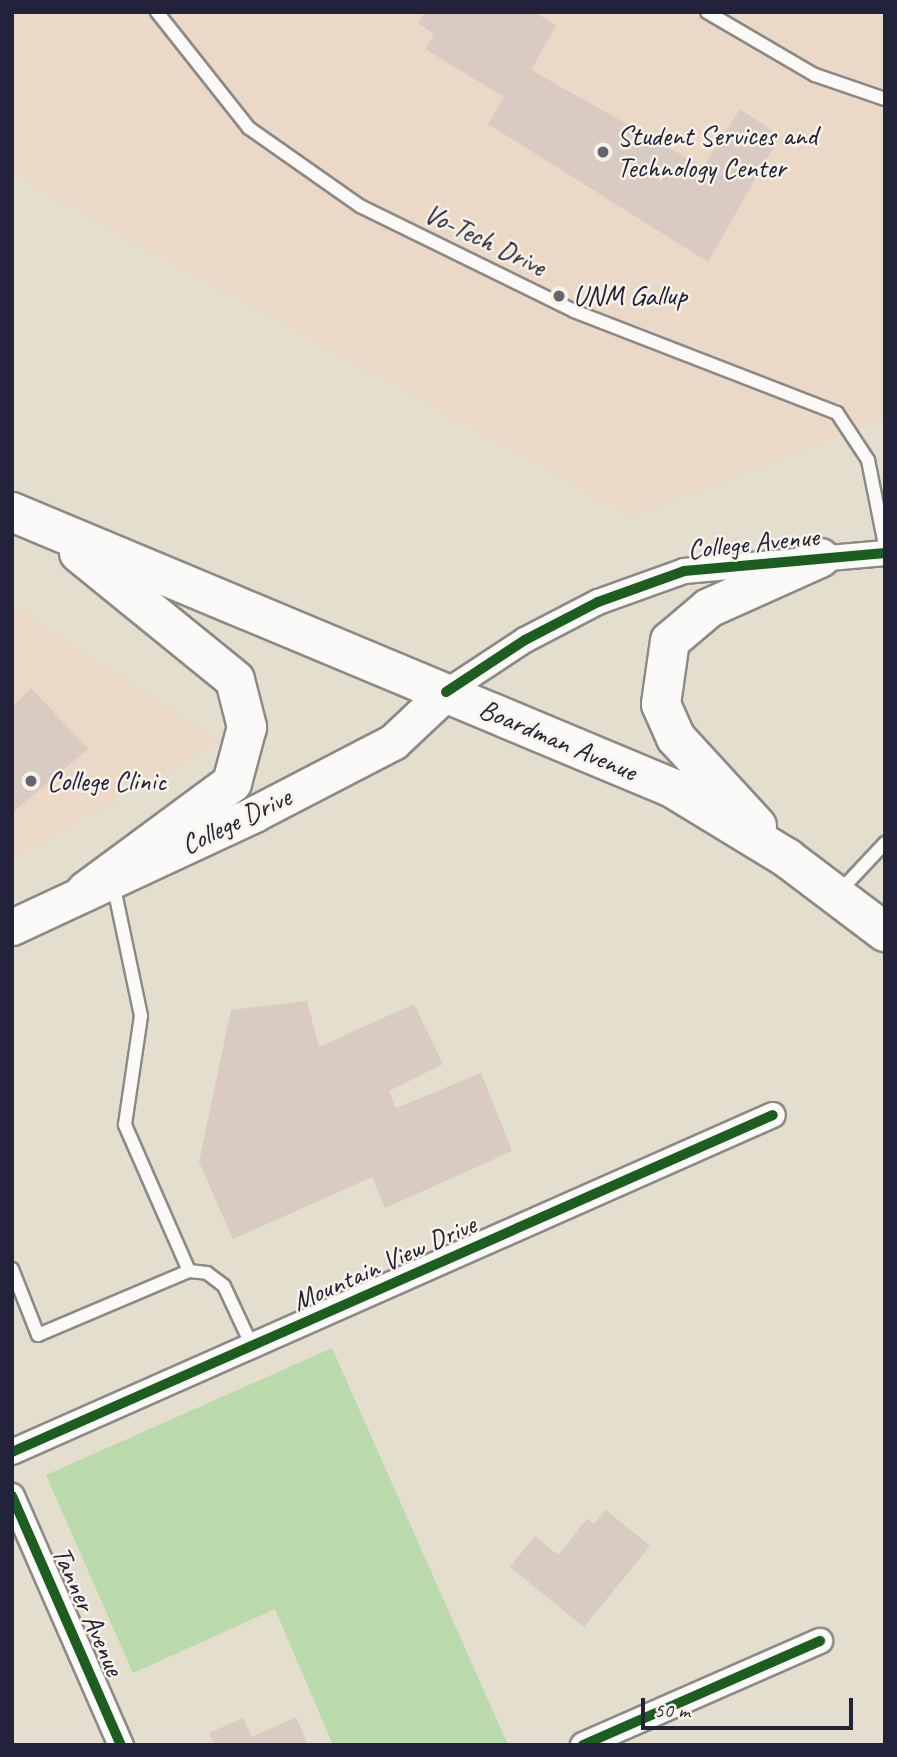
<!DOCTYPE html>
<style>
body{margin:0}
#map{position:relative;width:897px;height:1757px;overflow:hidden;background:#e3dece;font-family:Caveat,sans-serif}
div>[style]{position:absolute}
.built>*{inset:0;background:#ecd8c6}
.green>*{inset:0;background:#badaab}
.building>*{inset:0;background:#d9cac2}
.roads{filter:drop-shadow(2px 0 #8c8a85) drop-shadow(-2px 0 #8c8a85) drop-shadow(0 2px #8c8a85) drop-shadow(0 -2px #8c8a85)}
.lane>*{height:12px;margin:-6px;padding:0 6px;transform-origin:6px;border-radius:6px;background:#fbfaf8}
.street>*{height:24px;margin:-12px;padding:0 12px;transform-origin:12px;border-radius:12px;background:#fbfaf8}
.secondary>*{height:35px;margin:-17.5px;padding:0 17.5px;transform-origin:17.5px;border-radius:17.5px;background:#fbfaf8}
.primary>*{height:38px;margin:-19px;padding:0 19px;transform-origin:19px;border-radius:19px;background:#fbfaf8}
.cycleway>*{height:10px;margin:-5px;padding:0 5px;transform-origin:5px;border-radius:5px;background:#1b5e20}
.dots>*{width:19px;height:19px;translate:-50% -50%;box-sizing:border-box;border:4px solid #f7f3e8;border-radius:50%}
span{translate:-50% -50%;white-space:nowrap;text-align:center;line-height:1.15;-webkit-text-stroke:5px #f7f3e8;paint-order:stroke}
.poi-label{font-size:28px;color:#22223b}
.left{translate:0 -50%;text-align:left}
.street-label{font-size:28px;color:#22223b}
.frame{position:absolute;inset:0;border:14px solid #22223b;pointer-events:none}
.scale{position:absolute;left:641px;top:1698px;width:212px;height:32px;box-sizing:border-box;border:4px solid #22223b;border-top:0;padding-left:9px;font-size:21px;line-height:24px;white-space:nowrap;color:#22223b;-webkit-text-stroke:5px #f7f3e8;paint-order:stroke}
</style>
<div id="map">
<div class="built">
<i style="clip-path:polygon(12px 12px,885px 12px,885px 418px,631px 517px,12px 174px)"></i>
<i style="clip-path:polygon(12px 605px,220px 742px,12px 859px)"></i>
</div>
<div class="green">
<i style="clip-path:polygon(332px 1348px,508px 1745px,333px 1745px,275px 1609px,133px 1673px,46px 1475px)"></i>
</div>
<div class="building">
<i style="clip-path:polygon(425px 12px,534px 12px,556px 25px,531px 70px,703px 167px,740px 109px,780px 136px,708px 262px,488px 124px,504px 97px,425px 49px,434px 34px,418px 23px)"></i>
<i style="clip-path:polygon(31px 688px,88px 749px,12px 813px,12px 707px)"></i>
<i style="clip-path:polygon(307px 1001px,319px 1047px,414px 1004px,443px 1064px,389px 1091px,396px 1108px,481px 1073px,512px 1151px,385px 1208px,372px 1177px,233px 1239px,199px 1162px,231px 1010px)"></i>
<i style="clip-path:polygon(606px 1510px,650px 1546px,584px 1627px,510px 1567px,535px 1536px,558px 1555px,587px 1519px,594px 1524px)"></i>
<i style="clip-path:polygon(296px 1717px,308px 1745px,215px 1745px,209px 1733px,243px 1718px,252px 1737px)"></i>
</div>
<div class="roads">
<div class="lane">
<i style="left:157px;top:12px;width:148px;rotate:51.6deg"></i>
<i style="left:249px;top:128px;width:136px;rotate:35.1deg"></i>
<i style="left:360px;top:206px;width:238px;rotate:26.1deg"></i>
<i style="left:574px;top:311px;width:282px;rotate:21.2deg"></i>
<i style="left:837px;top:413px;width:56px;rotate:56.6deg"></i>
<i style="left:868px;top:460px;width:87px;rotate:78.7deg"></i>
<i style="left:707px;top:12px;width:125px;rotate:30.3deg"></i>
<i style="left:815px;top:75px;width:74px;rotate:18.9deg"></i>
<i style="left:113px;top:883px;width:136px;rotate:78.1deg"></i>
<i style="left:141px;top:1016px;width:110px;rotate:98.4deg"></i>
<i style="left:125px;top:1125px;width:159px;rotate:66.3deg"></i>
<i style="left:838px;top:893px;width:69px;rotate:-46.8deg"></i>
<i style="left:12px;top:1269px;width:71px;rotate:68.5deg"></i>
<i style="left:38px;top:1335px;width:164px;rotate:-23deg"></i>
<i style="left:189px;top:1271px;width:18px;rotate:6deg"></i>
<i style="left:207px;top:1273px;width:21px;rotate:37deg"></i>
<i style="left:224px;top:1286px;width:66px;rotate:65deg"></i>
</div>
<div class="street">
<i style="left:446px;top:692px;width:95px;rotate:-33.4deg"></i>
<i style="left:525px;top:640px;width:82px;rotate:-27.5deg"></i>
<i style="left:598px;top:602px;width:91px;rotate:-19.8deg"></i>
<i style="left:684px;top:571px;width:202px;rotate:-5.1deg"></i>
<i style="left:12px;top:1452px;width:832px;rotate:-23.89deg"></i>
<i style="left:12px;top:1496px;width:272px;rotate:66.4deg"></i>
<i style="left:583px;top:1745px;width:259px;rotate:-23.7deg"></i>
</div>
<div class="secondary">
<i style="left:12px;top:927px;width:267px;rotate:-25deg"></i>
<i style="left:254px;top:814px;width:157px;rotate:-27.4deg"></i>
<i style="left:393px;top:742px;width:73px;rotate:-43.3deg"></i>
</div>
<div class="primary">
<i style="left:12px;top:512px;width:715px;rotate:22.69deg"></i>
<i style="left:672px;top:788px;width:135px;rotate:31.3deg"></i>
<i style="left:787px;top:858px;width:123px;rotate:37.1deg"></i>
<i style="left:79px;top:553px;width:201px;rotate:39.1deg"></i>
<i style="left:235px;top:680px;width:49px;rotate:75.7deg"></i>
<i style="left:247px;top:727px;width:58px;rotate:105deg"></i>
<i style="left:232px;top:783px;width:182px;rotate:143.5deg"></i>
<i style="left:757px;top:826px;width:120px;rotate:-132.6deg"></i>
<i style="left:676px;top:738px;width:37px;rotate:-114deg"></i>
<i style="left:661px;top:704px;width:64px;rotate:-81.9deg"></i>
<i style="left:670px;top:641px;width:51px;rotate:-40.2deg"></i>
<i style="left:709px;top:608px;width:122px;rotate:-24.2deg"></i>
</div>
</div>
<div class="cycleway">
<i style="left:446px;top:692px;width:95px;rotate:-33.4deg"></i>
<i style="left:525px;top:640px;width:82px;rotate:-27.5deg"></i>
<i style="left:598px;top:602px;width:91px;rotate:-19.8deg"></i>
<i style="left:684px;top:571px;width:202px;rotate:-5.1deg"></i>
<i style="left:12px;top:1452px;width:832px;rotate:-23.89deg"></i>
<i style="left:12px;top:1496px;width:272px;rotate:66.4deg"></i>
<i style="left:583px;top:1745px;width:259px;rotate:-23.7deg"></i>
</div>
<div class="dots">
<i style="left:603px;top:152px;background:#66646e"></i>
<i style="left:559px;top:296px;background:#66646e"></i>
<i style="left:31px;top:781px;background:#66646e"></i>
</div>
<div class="poi-label">
<span class="left" style="left:617px;top:152px">Student Services and<br>Technology Center</span>
<span class="left" style="left:573px;top:296px">UNM Gallup</span>
<span class="left" style="left:47px;top:781px">College Clinic</span>
</div>
<div class="street-label">
<span style="left:485px;top:240px;rotate:26deg">Vo-Tech Drive</span>
<span style="left:753px;top:543px;rotate:-6deg">College Avenue</span>
<span style="left:558px;top:740px;rotate:23deg">Boardman Avenue</span>
<span style="left:236px;top:821px;rotate:-26deg">College Drive</span>
<span style="left:384px;top:1263px;rotate:-24deg">Mountain View Drive</span>
<span style="left:88px;top:1611px;rotate:66deg">Tanner Avenue</span>
</div>
<div class="frame"></div>
<div class="scale">50 m</div>
</div>
